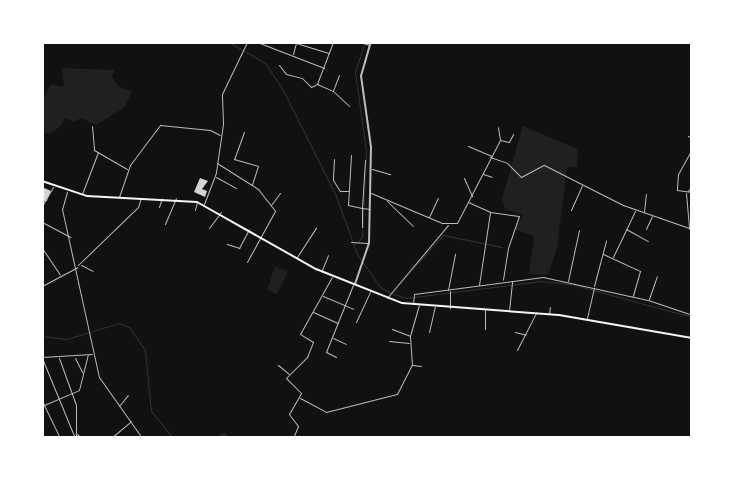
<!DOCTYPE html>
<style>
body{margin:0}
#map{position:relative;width:734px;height:480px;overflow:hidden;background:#111;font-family:Inter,sans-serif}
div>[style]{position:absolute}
.green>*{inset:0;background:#202020}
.stream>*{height:1px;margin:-0.5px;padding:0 0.5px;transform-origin:0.5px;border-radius:0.5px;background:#333}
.building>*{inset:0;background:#d3d3d3}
.minor>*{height:1px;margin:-0.5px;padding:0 0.5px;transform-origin:0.5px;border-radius:0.5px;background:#bcbcbc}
.tertiary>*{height:2px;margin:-1px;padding:0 1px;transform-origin:1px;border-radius:1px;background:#bcbcbc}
.primary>*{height:2px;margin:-1px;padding:0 1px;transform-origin:1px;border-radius:1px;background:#f5f5f5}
span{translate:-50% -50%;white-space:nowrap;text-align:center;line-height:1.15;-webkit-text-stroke:4px #fff;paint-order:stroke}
.frame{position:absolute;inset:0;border:44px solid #fff;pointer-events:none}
</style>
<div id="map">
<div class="green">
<i style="clip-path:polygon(62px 68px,114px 70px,112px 77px,119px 87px,132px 91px,125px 107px,96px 125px,81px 118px,74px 122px,64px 118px,61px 126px,48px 134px,43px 132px,43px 101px,50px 84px,64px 87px)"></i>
<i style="clip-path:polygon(523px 126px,578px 149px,577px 167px,567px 167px,557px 248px,548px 275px,529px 274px,534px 236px,515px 230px,523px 215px,505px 209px,502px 198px)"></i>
<i style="clip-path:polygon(275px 266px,288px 272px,277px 294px,267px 290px)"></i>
</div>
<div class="stream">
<i style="left:229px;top:42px;width:42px;rotate:30.3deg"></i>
<i style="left:265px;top:63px;width:32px;rotate:56deg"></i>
<i style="left:283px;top:90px;width:119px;rotate:63.4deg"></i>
<i style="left:336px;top:196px;width:62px;rotate:70.1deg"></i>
<i style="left:357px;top:254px;width:40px;rotate:55.1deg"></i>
<i style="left:380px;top:287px;width:13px;rotate:29deg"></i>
<i style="left:391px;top:293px;width:16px;rotate:18deg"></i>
<i style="left:406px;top:298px;width:136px;rotate:-7.2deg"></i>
<i style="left:541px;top:281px;width:30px;rotate:6deg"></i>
<i style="left:571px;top:284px;width:125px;rotate:15.3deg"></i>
<i style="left:356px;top:244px;width:9px;rotate:-49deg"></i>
<i style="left:362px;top:237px;width:86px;rotate:-87.3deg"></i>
<i style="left:366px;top:151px;width:80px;rotate:-97.9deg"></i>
<i style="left:355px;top:72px;width:32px;rotate:-72deg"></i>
<i style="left:413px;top:268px;width:45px;rotate:-47.7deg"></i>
<i style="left:443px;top:235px;width:60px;rotate:11.5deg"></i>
<i style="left:396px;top:287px;width:18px;rotate:-49deg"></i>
<i style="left:42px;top:336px;width:25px;rotate:7deg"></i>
<i style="left:67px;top:339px;width:54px;rotate:-17.1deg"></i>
<i style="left:119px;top:323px;width:11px;rotate:22deg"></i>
<i style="left:129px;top:327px;width:28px;rotate:55deg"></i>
<i style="left:145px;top:350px;width:61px;rotate:84.4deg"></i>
<i style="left:151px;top:411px;width:35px;rotate:51deg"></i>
<i style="left:216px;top:438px;width:9px;rotate:-32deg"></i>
<i style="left:224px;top:433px;width:6px;rotate:51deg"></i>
</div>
<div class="building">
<i style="clip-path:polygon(200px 178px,208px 181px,202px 189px,207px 191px,205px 197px,194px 192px)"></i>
<i style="clip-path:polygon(42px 187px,51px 191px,46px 202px,42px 200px)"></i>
</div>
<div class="minor">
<i style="left:257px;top:42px;width:72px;rotate:21.2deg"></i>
<i style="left:333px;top:42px;width:45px;rotate:110.9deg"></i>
<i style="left:317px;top:84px;width:17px;rotate:24deg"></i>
<i style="left:360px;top:42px;width:9px;rotate:18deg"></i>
<i style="left:293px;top:54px;width:11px;rotate:-75deg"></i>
<i style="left:296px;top:43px;width:34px;rotate:17deg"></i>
<i style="left:279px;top:65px;width:11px;rotate:52deg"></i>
<i style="left:286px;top:74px;width:16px;rotate:14deg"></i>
<i style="left:302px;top:78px;width:13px;rotate:45deg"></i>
<i style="left:311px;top:87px;width:7px;rotate:-27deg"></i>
<i style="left:339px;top:75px;width:17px;rotate:111deg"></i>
<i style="left:333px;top:91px;width:22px;rotate:43deg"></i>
<i style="left:92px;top:126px;width:24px;rotate:85deg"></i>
<i style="left:94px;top:150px;width:38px;rotate:30deg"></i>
<i style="left:244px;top:132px;width:29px;rotate:110deg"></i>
<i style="left:234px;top:159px;width:25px;rotate:16deg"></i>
<i style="left:258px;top:166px;width:20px;rotate:108deg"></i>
<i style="left:688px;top:136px;width:4px;rotate:27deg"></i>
<i style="left:500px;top:140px;width:9px;rotate:13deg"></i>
<i style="left:509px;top:142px;width:9px;rotate:-63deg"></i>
<i style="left:468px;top:146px;width:25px;rotate:23deg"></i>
<i style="left:692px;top:149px;width:29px;rotate:119deg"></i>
<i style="left:678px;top:174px;width:16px;rotate:94deg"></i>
<i style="left:677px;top:190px;width:15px;rotate:8deg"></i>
<i style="left:351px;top:155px;width:50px;rotate:93.4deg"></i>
<i style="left:348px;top:205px;width:14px;rotate:12deg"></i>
<i style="left:362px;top:208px;width:19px;rotate:90deg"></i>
<i style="left:490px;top:157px;width:18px;rotate:19deg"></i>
<i style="left:507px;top:163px;width:20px;rotate:45deg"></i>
<i style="left:521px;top:177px;width:26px;rotate:-28deg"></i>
<i style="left:544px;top:165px;width:89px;rotate:26.9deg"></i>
<i style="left:623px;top:205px;width:73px;rotate:19.2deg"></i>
<i style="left:334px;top:159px;width:21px;rotate:93deg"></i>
<i style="left:333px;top:180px;width:13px;rotate:58deg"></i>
<i style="left:340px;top:191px;width:8px"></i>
<i style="left:365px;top:160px;width:48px;rotate:93.6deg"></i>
<i style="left:362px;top:208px;width:8px;rotate:7deg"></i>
<i style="left:217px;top:163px;width:49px;rotate:32.4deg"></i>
<i style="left:258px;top:189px;width:28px;rotate:52deg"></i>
<i style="left:275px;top:211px;width:58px;rotate:118.8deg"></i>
<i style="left:372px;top:169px;width:19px;rotate:16deg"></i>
<i style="left:483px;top:174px;width:9px;rotate:18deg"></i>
<i style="left:216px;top:177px;width:23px;rotate:29deg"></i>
<i style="left:464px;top:178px;width:20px;rotate:66deg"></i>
<i style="left:688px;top:191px;width:7px;rotate:-56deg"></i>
<i style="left:67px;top:192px;width:18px;rotate:106deg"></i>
<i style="left:62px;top:209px;width:172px;rotate:77.6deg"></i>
<i style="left:99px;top:377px;width:75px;rotate:54.8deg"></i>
<i style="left:371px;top:193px;width:77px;rotate:22.9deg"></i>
<i style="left:442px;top:223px;width:15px"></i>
<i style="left:457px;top:223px;width:93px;rotate:-62.6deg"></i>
<i style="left:500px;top:140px;width:13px;rotate:-99deg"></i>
<i style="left:686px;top:193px;width:36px;rotate:85deg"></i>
<i style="left:82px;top:194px;width:45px;rotate:-69.1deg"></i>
<i style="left:119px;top:197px;width:34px;rotate:-71deg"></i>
<i style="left:130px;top:165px;width:50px;rotate:-53.1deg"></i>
<i style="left:160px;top:125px;width:50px;rotate:5.7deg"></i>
<i style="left:210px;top:130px;width:11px;rotate:27deg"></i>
<i style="left:387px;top:201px;width:36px;rotate:44deg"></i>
<i style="left:468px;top:202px;width:24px;rotate:24deg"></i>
<i style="left:204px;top:204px;width:34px;rotate:-69deg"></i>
<i style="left:216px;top:172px;width:49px;rotate:-81.7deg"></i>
<i style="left:223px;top:124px;width:30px;rotate:-92deg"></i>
<i style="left:222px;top:94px;width:58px;rotate:-64.3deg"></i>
<i style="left:271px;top:205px;width:15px;rotate:-53deg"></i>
<i style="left:42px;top:206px;width:22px;rotate:-60deg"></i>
<i style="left:159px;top:207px;width:9px;rotate:-72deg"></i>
<i style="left:195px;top:210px;width:8px;rotate:-76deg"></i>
<i style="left:571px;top:210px;width:27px;rotate:-66deg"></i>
<i style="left:644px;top:212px;width:18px;rotate:-84deg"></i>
<i style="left:429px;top:217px;width:21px;rotate:-65deg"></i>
<i style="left:42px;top:222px;width:32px;rotate:28deg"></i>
<i style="left:165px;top:224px;width:28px;rotate:-67deg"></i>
<i style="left:209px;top:228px;width:20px;rotate:-53deg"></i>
<i style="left:626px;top:229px;width:25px;rotate:29deg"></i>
<i style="left:646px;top:229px;width:14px;rotate:-65deg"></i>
<i style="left:351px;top:242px;width:17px;rotate:3deg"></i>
<i style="left:227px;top:244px;width:13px;rotate:18deg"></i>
<i style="left:239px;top:248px;width:21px;rotate:-62deg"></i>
<i style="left:42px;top:248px;width:32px;rotate:56deg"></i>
<i style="left:603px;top:254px;width:41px;rotate:24.7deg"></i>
<i style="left:640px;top:271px;width:26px;rotate:106deg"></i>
<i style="left:297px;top:257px;width:35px;rotate:-57deg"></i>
<i style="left:613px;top:257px;width:51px;rotate:-64.4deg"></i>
<i style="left:78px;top:265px;width:83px;rotate:-44deg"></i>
<i style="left:138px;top:207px;width:9px;rotate:-72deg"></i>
<i style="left:81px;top:265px;width:13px;rotate:27deg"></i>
<i style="left:322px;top:270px;width:16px;rotate:-68deg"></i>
<i style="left:568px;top:281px;width:52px;rotate:-77.8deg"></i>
<i style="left:479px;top:285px;width:74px;rotate:-81.4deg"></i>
<i style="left:490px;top:212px;width:29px;rotate:8deg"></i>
<i style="left:519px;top:216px;width:34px;rotate:109deg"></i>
<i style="left:508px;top:248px;width:32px;rotate:99deg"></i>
<i style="left:42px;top:286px;width:40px;rotate:-28deg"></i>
<i style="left:594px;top:286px;width:47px;rotate:-75.1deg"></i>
<i style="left:448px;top:290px;width:37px;rotate:-79deg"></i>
<i style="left:323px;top:296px;width:33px;rotate:23deg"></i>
<i style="left:387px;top:298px;width:95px;rotate:-50.1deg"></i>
<i style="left:649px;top:299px;width:24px;rotate:-71deg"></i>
<i style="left:413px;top:304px;width:10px;rotate:-84deg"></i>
<i style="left:414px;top:294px;width:130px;rotate:-7.5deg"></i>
<i style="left:543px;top:277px;width:107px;rotate:12.4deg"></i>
<i style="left:648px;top:300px;width:46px;rotate:18.8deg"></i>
<i style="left:450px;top:308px;width:17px;rotate:-90deg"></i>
<i style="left:485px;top:310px;width:19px;rotate:90deg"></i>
<i style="left:509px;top:311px;width:30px;rotate:-84deg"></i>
<i style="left:313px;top:312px;width:27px;rotate:24deg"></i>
<i style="left:549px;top:314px;width:7px;rotate:-82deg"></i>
<i style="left:587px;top:318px;width:31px;rotate:-77deg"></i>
<i style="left:356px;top:322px;width:33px;rotate:-65deg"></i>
<i style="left:392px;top:329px;width:19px;rotate:21deg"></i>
<i style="left:429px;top:332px;width:26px;rotate:-77deg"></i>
<i style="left:515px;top:332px;width:11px;rotate:15deg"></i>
<i style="left:333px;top:338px;width:14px;rotate:25deg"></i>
<i style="left:389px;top:341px;width:20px;rotate:6deg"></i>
<i style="left:517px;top:350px;width:42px;rotate:-62.8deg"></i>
<i style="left:42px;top:357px;width:50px;rotate:-3.4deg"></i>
<i style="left:336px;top:357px;width:11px;rotate:-153deg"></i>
<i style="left:326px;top:352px;width:72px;rotate:-68.1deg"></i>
<i style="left:42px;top:358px;width:87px;rotate:67.6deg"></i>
<i style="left:59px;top:358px;width:50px;rotate:70.1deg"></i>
<i style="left:76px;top:405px;width:32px;rotate:90deg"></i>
<i style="left:75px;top:358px;width:16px;rotate:63deg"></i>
<i style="left:278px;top:365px;width:14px;rotate:39deg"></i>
<i style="left:412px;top:365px;width:9px;rotate:6deg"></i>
<i style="left:300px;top:398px;width:30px;rotate:28deg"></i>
<i style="left:326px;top:412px;width:73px;rotate:-14.2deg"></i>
<i style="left:397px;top:394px;width:33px;rotate:-63deg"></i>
<i style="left:412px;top:365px;width:29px;rotate:-94deg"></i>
<i style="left:410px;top:336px;width:32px;rotate:-74deg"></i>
<i style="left:42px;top:401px;width:41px;rotate:64.1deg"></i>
<i style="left:44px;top:405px;width:38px;rotate:-23deg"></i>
<i style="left:79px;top:390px;width:36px;rotate:-76deg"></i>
<i style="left:119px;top:406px;width:14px;rotate:-51deg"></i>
<i style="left:77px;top:434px;width:6px;rotate:39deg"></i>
<i style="left:111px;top:438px;width:26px;rotate:-40deg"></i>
<i style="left:293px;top:438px;width:13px;rotate:-67deg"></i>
<i style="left:298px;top:426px;width:15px;rotate:-127deg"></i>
<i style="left:289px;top:414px;width:24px;rotate:-60deg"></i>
<i style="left:301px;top:393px;width:21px;rotate:-135deg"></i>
<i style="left:286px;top:378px;width:30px;rotate:-45deg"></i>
<i style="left:307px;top:357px;width:16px;rotate:-68deg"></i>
<i style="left:313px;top:342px;width:15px;rotate:-148deg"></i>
<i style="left:300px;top:334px;width:65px;rotate:-60.7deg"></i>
</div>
<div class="tertiary">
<i style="left:355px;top:284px;width:43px;rotate:-71.1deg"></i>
<i style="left:369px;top:243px;width:96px;rotate:-88.8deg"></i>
<i style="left:371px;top:147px;width:72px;rotate:-98deg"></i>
<i style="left:361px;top:76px;width:35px;rotate:-74deg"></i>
</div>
<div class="primary">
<i style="left:42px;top:181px;width:47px;rotate:18.4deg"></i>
<i style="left:87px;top:196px;width:110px;rotate:3.1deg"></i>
<i style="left:197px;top:202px;width:137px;rotate:29.4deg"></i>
<i style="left:316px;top:269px;width:92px;rotate:21.6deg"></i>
<i style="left:402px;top:303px;width:157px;rotate:4.4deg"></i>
<i style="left:559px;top:315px;width:135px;rotate:9.8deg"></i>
</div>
<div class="frame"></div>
</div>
